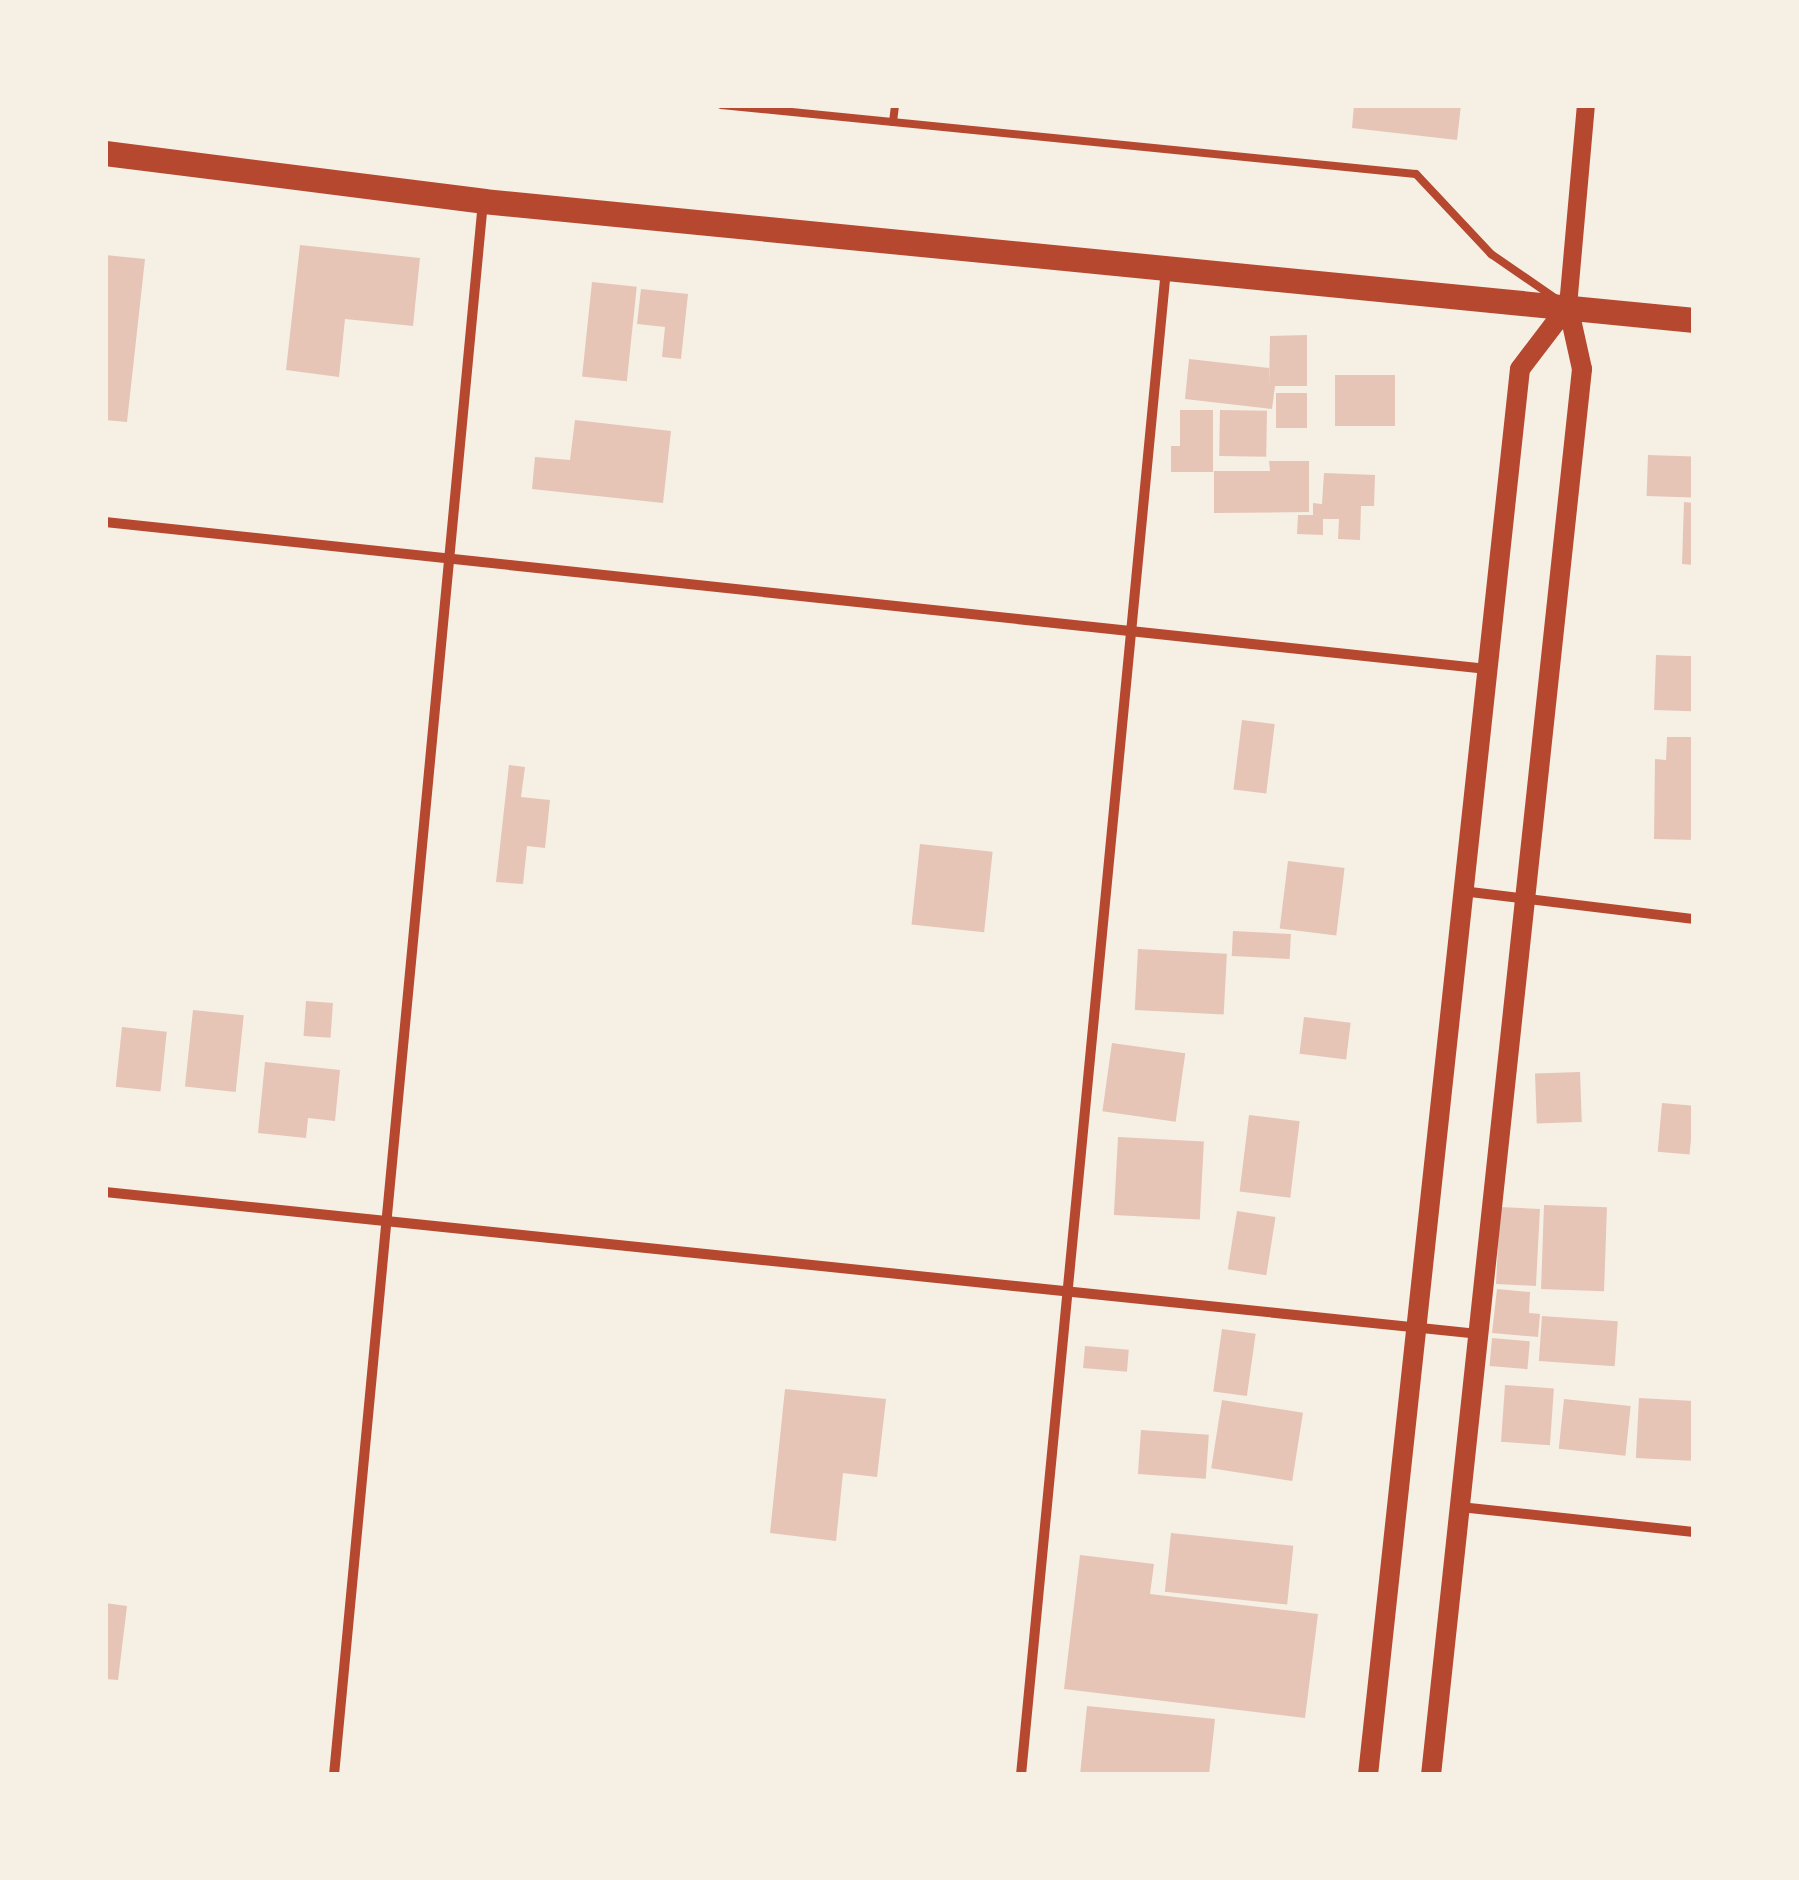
<!DOCTYPE html>
<style>
body{margin:0}
#map{position:relative;width:1799px;height:1880px;overflow:hidden;background:#f6efe4;font-family:Figtree,sans-serif}
div>[style]{position:absolute}
.building>*{inset:0;background:#e6c5b7;transform-origin:0 0}
.service>*{height:8px;margin:-4px;padding:0 4px;transform-origin:4px;border-radius:4px;background:#b5482f}
.minor>*{height:10px;margin:-5px;padding:0 5px;transform-origin:5px;border-radius:5px;background:#b5482f}
.tertiary>*{height:18px;margin:-9px;padding:0 9px;transform-origin:9px;border-radius:9px;background:#b5482f}
.secondary>*{height:20px;margin:-10px;padding:0 10px;transform-origin:10px;border-radius:10px;background:#b5482f}
.primary>*{height:25px;margin:-12.5px;padding:0 12.5px;transform-origin:12.5px;border-radius:12.5px;background:#b5482f}
span{translate:-50% -50%;white-space:nowrap;text-align:center;line-height:1.15;-webkit-text-stroke:8px #f6efe4;paint-order:stroke}
.frame{position:absolute;inset:0;border:108px solid #f6efe4;pointer-events:none}
</style>
<div id="map">
<div class="building">
<i style="clip-path:polygon(1354px 105px,1461px 105px,1457px 140px,1352px 128px)"></i>
<i style="clip-path:polygon(300px 245px,420px 258px,413px 326px,345px 319px,339px 377px,286px 370px)"></i>
<i style="clip-path:polygon(105px 255px,145px 259px,127px 422px,105px 420px)"></i>
<i style="left:592px;top:282px;width:45px;height:95px;rotate:6deg"></i>
<i style="clip-path:polygon(641px 289px,688px 294px,681px 359px,662px 357px,665px 327px,637px 324px)"></i>
<i style="clip-path:polygon(1307px 335px,1307px 386px,1275px 386px,1272px 409px,1185px 399px,1189px 359px,1269px 368px,1269px 386px,1270px 336px)"></i>
<i style="left:1335px;top:375px;width:60px;height:51px"></i>
<i style="left:1276px;top:393px;width:31px;height:35px"></i>
<i style="clip-path:polygon(1180px 410px,1213px 410px,1213px 472px,1171px 472px,1171px 446px,1180px 446px)"></i>
<i style="left:1220px;top:410px;width:47px;height:46px;rotate:1deg"></i>
<i style="clip-path:polygon(575px 420px,671px 431px,663px 503px,532px 489px,535px 457px,570px 460px)"></i>
<i style="left:1648px;top:455px;width:46px;height:41px;rotate:2deg"></i>
<i style="clip-path:polygon(1269px 461px,1309px 461px,1309px 512px,1214px 513px,1214px 471px,1270px 471px)"></i>
<i style="clip-path:polygon(1324px 473px,1375px 475px,1374px 506px,1361px 506px,1360px 540px,1338px 539px,1339px 519px,1323px 519px,1323px 535px,1297px 534px,1298px 515px,1313px 515px,1313px 503px,1322px 504px)"></i>
<i style="clip-path:polygon(1684px 502px,1694px 503px,1694px 565px,1682px 564px)"></i>
<i style="left:1656px;top:655px;width:38px;height:55px;rotate:2deg"></i>
<i style="left:1242px;top:720px;width:33px;height:70px;rotate:7deg"></i>
<i style="clip-path:polygon(1667px 737px,1694px 737px,1694px 840px,1654px 839px,1655px 759px,1666px 760px)"></i>
<i style="clip-path:polygon(509px 765px,525px 767px,521px 797px,550px 800px,545px 848px,527px 846px,523px 884px,496px 882px)"></i>
<i style="left:920px;top:844px;width:73px;height:81px;rotate:6deg"></i>
<i style="left:1288px;top:861px;width:57px;height:68px;rotate:7deg"></i>
<i style="left:1233px;top:931px;width:58px;height:25px;rotate:3deg"></i>
<i style="left:1138px;top:949px;width:89px;height:61px;rotate:3deg"></i>
<i style="left:306px;top:1001px;width:27px;height:35px;rotate:4deg"></i>
<i style="left:193px;top:1010px;width:51px;height:77px;rotate:6deg"></i>
<i style="left:1304px;top:1017px;width:47px;height:37px;rotate:7deg"></i>
<i style="left:122px;top:1027px;width:45px;height:60px;rotate:6deg"></i>
<i style="left:1112px;top:1043px;width:74px;height:69px;rotate:8deg"></i>
<i style="clip-path:polygon(265px 1062px,340px 1070px,335px 1121px,308px 1118px,306px 1138px,258px 1133px)"></i>
<i style="left:1580px;top:1072px;width:50px;height:45px;rotate:88deg"></i>
<i style="left:1662px;top:1103px;width:32px;height:49px;rotate:5deg"></i>
<i style="left:1249px;top:1115px;width:51px;height:77px;rotate:7deg"></i>
<i style="left:1118px;top:1137px;width:86px;height:78px;rotate:3deg"></i>
<i style="left:1544px;top:1205px;width:63px;height:84px;rotate:2deg"></i>
<i style="left:1500px;top:1207px;width:40px;height:77px;rotate:3deg"></i>
<i style="left:1237px;top:1211px;width:39px;height:59px;rotate:9deg"></i>
<i style="clip-path:polygon(1497px 1289px,1530px 1292px,1529px 1313px,1540px 1314px,1538px 1337px,1492px 1333px)"></i>
<i style="left:1542px;top:1316px;width:76px;height:45px;rotate:4deg"></i>
<i style="left:1222px;top:1329px;width:34px;height:63px;rotate:8deg"></i>
<i style="left:1492px;top:1338px;width:38px;height:28px;rotate:5deg"></i>
<i style="left:1085px;top:1346px;width:44px;height:22px;rotate:5deg"></i>
<i style="left:1505px;top:1385px;width:49px;height:57px;rotate:4deg"></i>
<i style="clip-path:polygon(785px 1389px,886px 1399px,877px 1477px,843px 1473px,836px 1541px,770px 1533px)"></i>
<i style="left:1639px;top:1398px;width:55px;height:60px;rotate:3deg"></i>
<i style="left:1564px;top:1399px;width:67px;height:50px;rotate:6deg"></i>
<i style="left:1222px;top:1400px;width:82px;height:69px;rotate:9deg"></i>
<i style="left:1141px;top:1430px;width:68px;height:44px;rotate:4deg"></i>
<i style="left:1171px;top:1533px;width:123px;height:59px;rotate:6deg"></i>
<i style="clip-path:polygon(1080px 1555px,1154px 1564px,1150px 1594px,1318px 1614px,1305px 1718px,1064px 1689px)"></i>
<i style="clip-path:polygon(105px 1603px,127px 1606px,118px 1680px,105px 1679px)"></i>
<i style="clip-path:polygon(1087px 1706px,1215px 1719px,1209px 1775px,1080px 1775px)"></i>
</div>
<div class="service">
<i style="left:721px;top:105px;width:698px;rotate:5.67deg"></i>
<i style="left:1416px;top:174px;width:110px;rotate:46.8deg"></i>
<i style="left:1491px;top:254px;width:78px;rotate:34.5deg"></i>
<i style="left:893px;top:122px;width:17px;rotate:-83deg"></i>
</div>
<div class="minor">
<i style="left:105px;top:522px;width:1390px;rotate:6.07deg"></i>
<i style="left:1462px;top:891px;width:234px;rotate:6.9deg"></i>
<i style="left:105px;top:1192px;width:1380px;rotate:5.9deg"></i>
<i style="left:1460px;top:1507px;width:235px;rotate:6.1deg"></i>
<i style="left:334px;top:1775px;width:1581px;rotate:-84.59deg"></i>
<i style="left:1021px;top:1775px;width:1514px;rotate:-84.5deg"></i>
</div>
<div class="tertiary">
<i style="left:1568px;top:306px;width:202px;rotate:-84.9deg"></i>
</div>
<div class="secondary">
<i style="left:1368px;top:1775px;width:1414px;rotate:-83.83deg"></i>
<i style="left:1520px;top:369px;width:79px;rotate:-52.7deg"></i>
<i style="left:1431px;top:1775px;width:1414px;rotate:-83.87deg"></i>
<i style="left:1582px;top:369px;width:65px;rotate:-102.5deg"></i>
</div>
<div class="primary">
<i style="left:105px;top:153px;width:381px;rotate:7.2deg"></i>
<i style="left:483px;top:201px;width:1217px;rotate:5.61deg"></i>
</div>
<div class="frame"></div>
</div>
